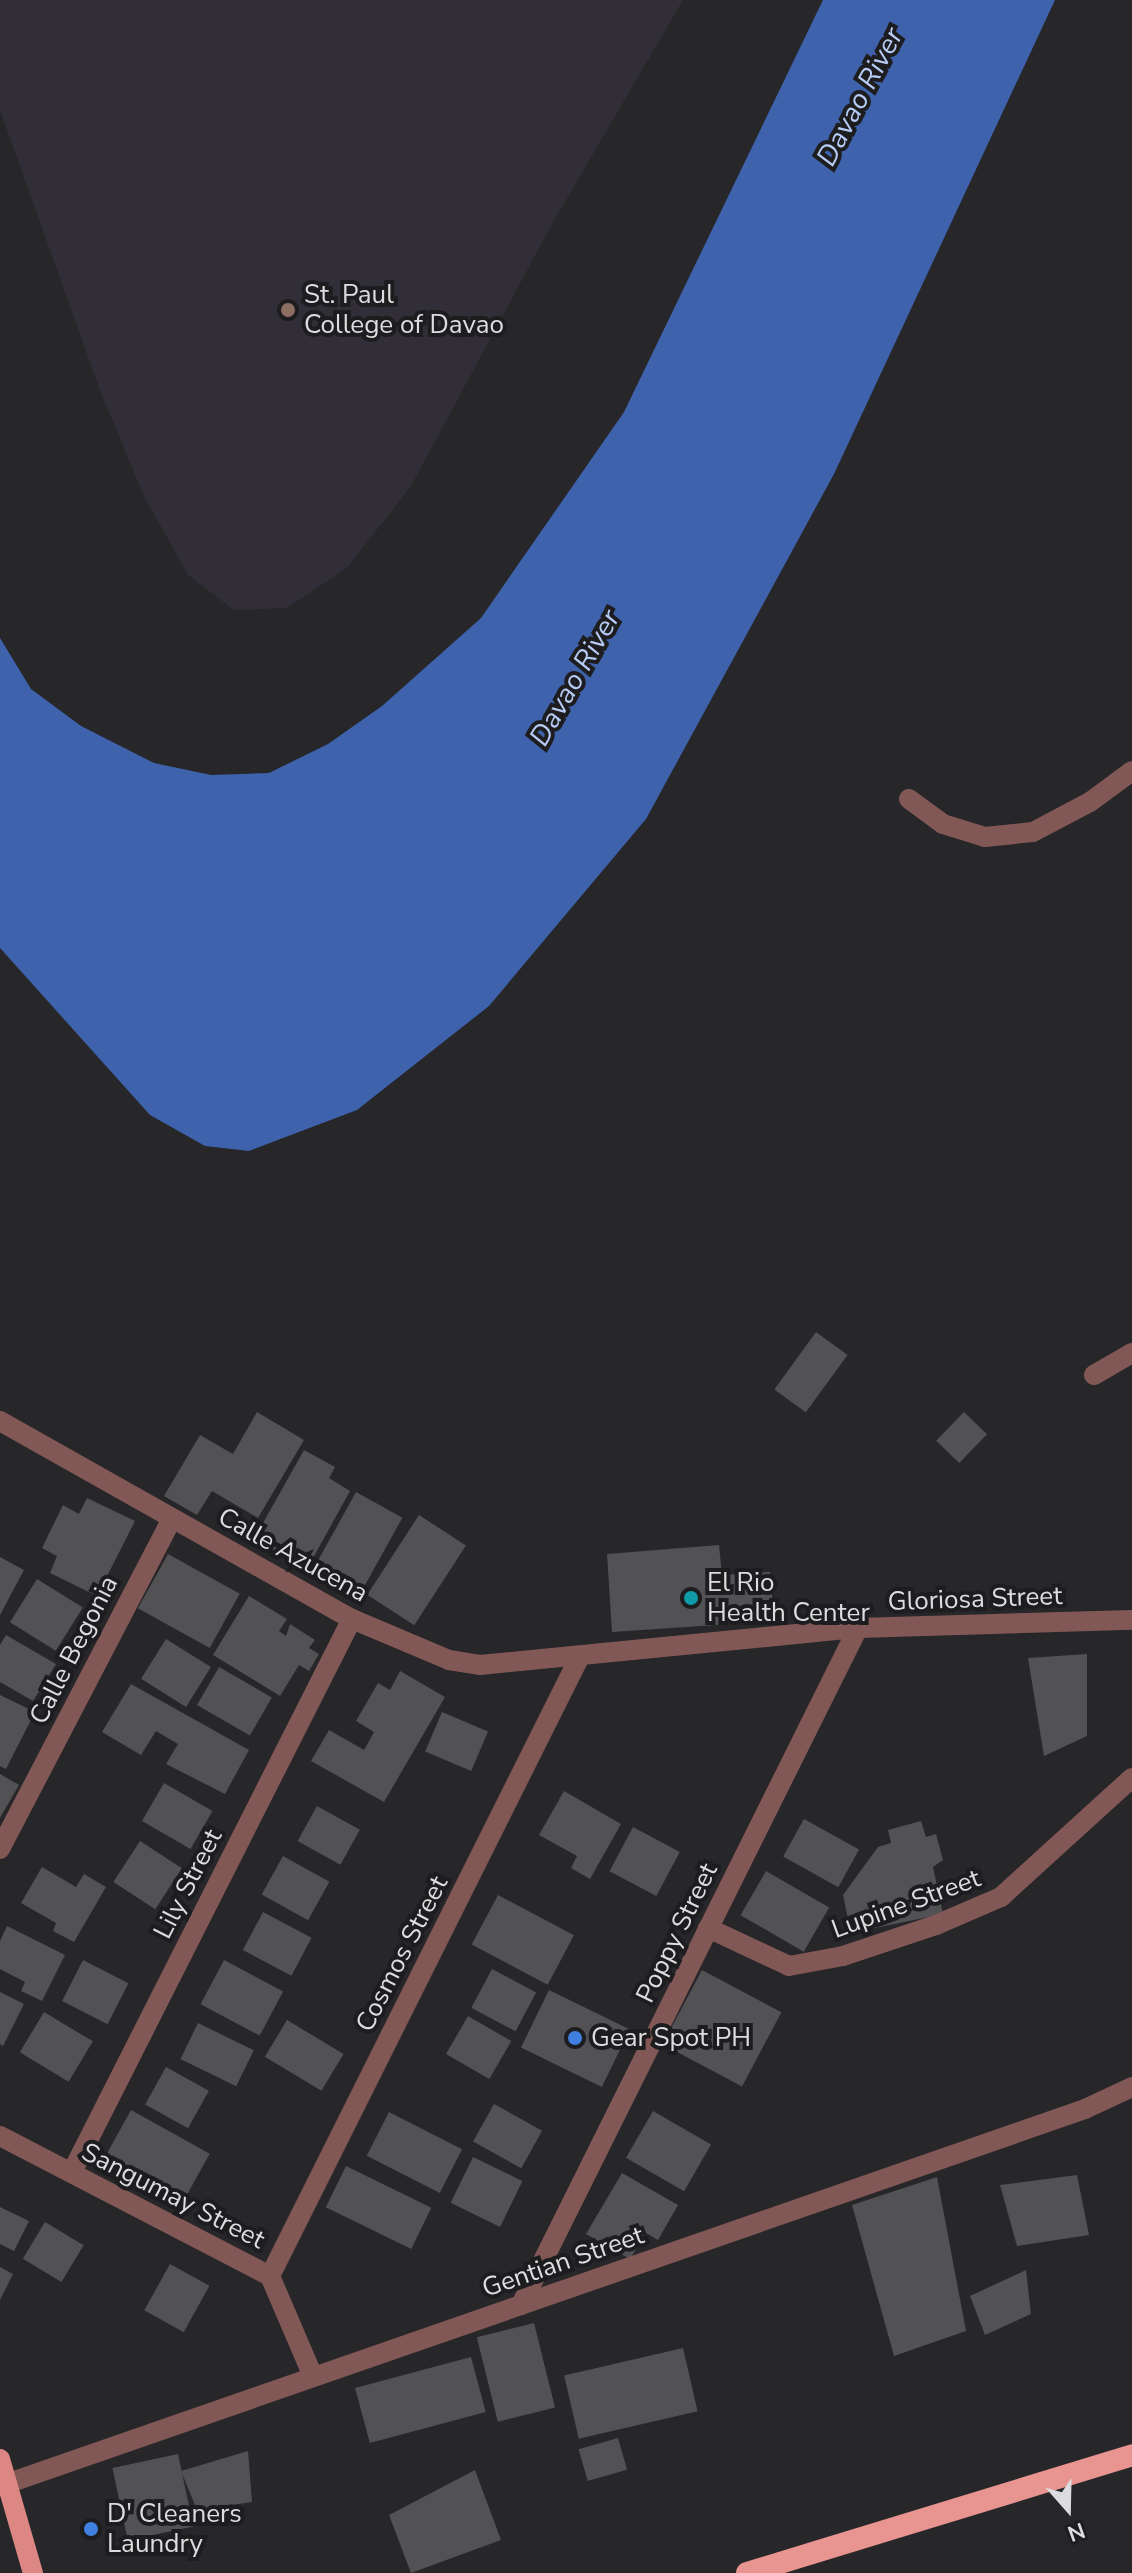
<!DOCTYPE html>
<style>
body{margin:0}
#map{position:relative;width:1132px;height:2573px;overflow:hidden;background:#272629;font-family:"Nunito Sans",sans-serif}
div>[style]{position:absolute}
.built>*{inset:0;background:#312e37}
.water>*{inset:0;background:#3e62ab}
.building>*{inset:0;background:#525154;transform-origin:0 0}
.minor>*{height:20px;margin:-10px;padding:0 10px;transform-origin:10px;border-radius:10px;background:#825856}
.primary>*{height:20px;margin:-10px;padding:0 10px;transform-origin:10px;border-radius:10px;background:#dc8783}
.trunk>*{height:22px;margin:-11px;padding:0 11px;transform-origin:11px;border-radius:11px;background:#e89490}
.dots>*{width:22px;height:22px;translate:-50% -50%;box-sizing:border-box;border:4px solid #1d1d1f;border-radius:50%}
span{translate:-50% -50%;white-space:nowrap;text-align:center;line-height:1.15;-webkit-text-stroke:8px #1d1d1f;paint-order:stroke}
.poi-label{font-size:26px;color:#dddddf}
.left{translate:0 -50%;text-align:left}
.street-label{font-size:26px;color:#dddddf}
.water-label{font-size:28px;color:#b6cbf4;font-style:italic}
.north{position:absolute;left:1028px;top:2469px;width:80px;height:80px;-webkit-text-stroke:6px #1d1d1f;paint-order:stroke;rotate:160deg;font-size:22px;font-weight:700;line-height:32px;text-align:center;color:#dddddf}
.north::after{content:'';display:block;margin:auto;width:28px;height:36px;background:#dddddf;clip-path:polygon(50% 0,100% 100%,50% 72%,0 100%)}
</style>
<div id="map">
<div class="built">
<i style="clip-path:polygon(0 0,683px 0,552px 224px,411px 486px,347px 568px,287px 608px,234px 610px,188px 575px,145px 498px,102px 396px,0 110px)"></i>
</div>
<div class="water">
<i style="clip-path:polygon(823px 0,1055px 0,834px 474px,646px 819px,489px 1006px,357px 1110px,249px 1151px,205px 1146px,150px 1115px,0 948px,0 638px,31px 689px,81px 726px,154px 763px,211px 775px,269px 773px,328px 744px,382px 706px,481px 618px,624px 412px)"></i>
</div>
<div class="building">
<i style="left:816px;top:1332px;width:39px;height:71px;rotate:36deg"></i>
<i style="clip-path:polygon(257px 1412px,304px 1440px,258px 1518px,212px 1491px,197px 1515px,164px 1496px,200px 1435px,233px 1454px)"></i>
<i style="left:964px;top:1412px;width:32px;height:40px;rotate:44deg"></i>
<i style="clip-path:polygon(304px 1450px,335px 1467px,329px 1478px,350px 1491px,307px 1569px,254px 1539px)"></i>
<i style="left:356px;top:1492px;width:53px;height:85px;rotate:29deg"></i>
<i style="clip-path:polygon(87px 1498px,135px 1521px,97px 1596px,50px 1573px,57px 1556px,42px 1548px,63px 1505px,79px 1514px)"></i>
<i style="left:419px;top:1515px;width:56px;height:95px;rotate:33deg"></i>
<i style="clip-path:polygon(719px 1545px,722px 1575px,770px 1572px,774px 1621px,612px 1632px,607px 1554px)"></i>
<i style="left:168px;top:1554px;width:82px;height:62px;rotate:29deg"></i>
<i style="clip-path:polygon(0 1557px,24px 1570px,0 1615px)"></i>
<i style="left:37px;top:1579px;width:54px;height:51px;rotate:32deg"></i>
<i style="clip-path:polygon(249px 1596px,287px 1619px,279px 1631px,286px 1636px,290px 1624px,315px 1640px,309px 1648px,319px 1654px,309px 1671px,299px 1665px,280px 1696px,213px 1655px)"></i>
<i style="clip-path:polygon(6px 1635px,56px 1664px,33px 1701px,0 1682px,0 1645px)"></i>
<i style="left:166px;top:1639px;width:53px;height:47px;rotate:32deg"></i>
<i style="clip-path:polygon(1087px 1654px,1087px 1736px,1044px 1756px,1028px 1658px)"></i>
<i style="left:219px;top:1667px;width:61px;height:44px;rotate:30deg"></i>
<i style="clip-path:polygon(400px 1671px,445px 1697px,384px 1802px,311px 1761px,329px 1730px,364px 1750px,374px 1732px,356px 1721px,378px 1683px,390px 1690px)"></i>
<i style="clip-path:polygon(131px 1684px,249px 1750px,225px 1794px,166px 1764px,178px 1744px,156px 1731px,141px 1755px,102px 1732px)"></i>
<i style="clip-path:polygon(0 1695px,35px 1712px,6px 1769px,0 1766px)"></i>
<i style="left:442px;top:1712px;width:50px;height:43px;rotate:23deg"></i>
<i style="clip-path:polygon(0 1774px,19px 1785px,0 1818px)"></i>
<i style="left:164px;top:1783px;width:56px;height:44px;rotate:30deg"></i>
<i style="clip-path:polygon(564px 1791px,621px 1824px,590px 1879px,571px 1868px,577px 1856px,539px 1835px)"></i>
<i style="left:317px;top:1806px;width:49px;height:40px;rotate:29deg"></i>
<i style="left:804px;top:1819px;width:63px;height:43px;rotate:29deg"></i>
<i style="clip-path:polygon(921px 1821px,926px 1837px,936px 1834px,943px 1860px,933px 1867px,943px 1914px,851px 1933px,843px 1895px,878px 1847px,891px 1843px,888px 1830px)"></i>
<i style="left:633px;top:1827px;width:53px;height:50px;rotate:28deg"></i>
<i style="left:140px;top:1841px;width:50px;height:49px;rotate:33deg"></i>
<i style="left:283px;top:1856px;width:53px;height:44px;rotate:29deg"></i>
<i style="clip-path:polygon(42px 1867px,76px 1887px,84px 1874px,106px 1887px,74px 1942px,53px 1931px,56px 1923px,21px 1903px)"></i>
<i style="left:766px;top:1871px;width:73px;height:51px;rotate:30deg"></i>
<i style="left:498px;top:1895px;width:86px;height:56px;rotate:28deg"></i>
<i style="left:263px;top:1912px;width:55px;height:43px;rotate:28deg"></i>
<i style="clip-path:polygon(7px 1926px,65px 1955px,42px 2001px,21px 1991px,25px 1982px,0 1969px,0 1941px)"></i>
<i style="left:83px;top:1960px;width:51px;height:46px;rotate:27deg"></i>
<i style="left:224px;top:1960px;width:67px;height:50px;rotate:28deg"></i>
<i style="left:492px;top:1969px;width:50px;height:44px;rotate:28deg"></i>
<i style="left:702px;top:1970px;width:90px;height:84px;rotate:28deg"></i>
<i style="left:549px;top:1990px;width:90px;height:64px;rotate:26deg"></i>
<i style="clip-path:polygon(0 1992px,24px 2004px,3px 2046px,0 2044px)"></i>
<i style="left:44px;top:2012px;width:57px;height:47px;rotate:31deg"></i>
<i style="left:468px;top:2016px;width:50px;height:44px;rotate:30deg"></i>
<i style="left:287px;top:2020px;width:66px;height:43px;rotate:31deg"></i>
<i style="left:198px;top:2023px;width:62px;height:40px;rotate:26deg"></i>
<i style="left:166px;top:2067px;width:49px;height:43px;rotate:29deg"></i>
<i style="left:494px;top:2104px;width:55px;height:43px;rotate:29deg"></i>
<i style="left:131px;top:2110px;width:90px;height:66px;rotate:29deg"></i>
<i style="left:653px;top:2111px;width:67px;height:54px;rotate:30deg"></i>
<i style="left:389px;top:2112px;width:82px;height:49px;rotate:27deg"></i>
<i style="left:473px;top:2157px;width:55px;height:51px;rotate:26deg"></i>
<i style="left:346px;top:2166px;width:95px;height:46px;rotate:26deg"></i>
<i style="clip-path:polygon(622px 2173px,678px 2205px,658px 2240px,646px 2233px,630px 2259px,586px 2234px)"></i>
<i style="clip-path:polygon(1077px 2175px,1089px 2235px,1017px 2246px,1000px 2185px)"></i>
<i style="clip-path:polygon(937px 2177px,966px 2331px,894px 2356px,852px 2205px)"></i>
<i style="clip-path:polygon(0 2207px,29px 2221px,14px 2251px,0 2244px)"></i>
<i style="left:45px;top:2222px;width:45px;height:43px;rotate:31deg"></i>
<i style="left:170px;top:2264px;width:45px;height:53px;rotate:29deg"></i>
<i style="clip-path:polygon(0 2267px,13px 2274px,0 2300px)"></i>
<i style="clip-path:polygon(1026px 2270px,1031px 2314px,985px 2335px,970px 2296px)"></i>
<i style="left:534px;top:2323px;width:87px;height:59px;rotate:76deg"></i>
<i style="left:683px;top:2348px;width:65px;height:122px;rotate:77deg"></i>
<i style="left:471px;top:2357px;width:57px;height:120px;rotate:75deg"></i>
<i style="left:618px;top:2438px;width:33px;height:41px;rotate:74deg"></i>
<i style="clip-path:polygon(248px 2451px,252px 2502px,197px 2510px,181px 2471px)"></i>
<i style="left:178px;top:2454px;width:74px;height:67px;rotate:78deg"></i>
<i style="clip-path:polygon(475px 2470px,501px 2540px,411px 2573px,389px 2515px)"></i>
</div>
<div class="minor">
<i style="left:909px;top:799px;width:42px;rotate:36.3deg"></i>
<i style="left:943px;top:824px;width:44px;rotate:17.2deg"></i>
<i style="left:985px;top:837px;width:48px;rotate:-5.9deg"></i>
<i style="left:1033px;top:832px;width:64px;rotate:-27.8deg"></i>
<i style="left:1090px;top:802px;width:52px;rotate:-36.4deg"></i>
<i style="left:1094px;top:1375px;width:44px;rotate:-30.1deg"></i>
<i style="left:0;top:1421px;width:404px;rotate:29.4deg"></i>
<i style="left:352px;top:1619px;width:105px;rotate:22.9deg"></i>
<i style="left:449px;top:1660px;width:31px;rotate:9deg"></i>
<i style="left:480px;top:1665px;width:380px;rotate:-5.6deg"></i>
<i style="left:858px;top:1628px;width:274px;rotate:-1.7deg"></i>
<i style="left:0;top:1849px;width:373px;rotate:-62.5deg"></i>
<i style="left:708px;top:1928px;width:89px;rotate:25.1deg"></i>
<i style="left:789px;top:1966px;width:55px;rotate:-10.5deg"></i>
<i style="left:843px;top:1956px;width:98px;rotate:-18.4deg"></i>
<i style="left:936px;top:1925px;width:71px;rotate:-23.3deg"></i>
<i style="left:1001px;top:1897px;width:177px;rotate:-42.3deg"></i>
<i style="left:0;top:2136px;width:304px;rotate:27.4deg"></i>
<i style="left:270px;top:2276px;width:107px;rotate:66.8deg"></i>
<i style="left:72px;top:2172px;width:620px;rotate:-63.15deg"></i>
<i style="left:270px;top:2276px;width:693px;rotate:-63.43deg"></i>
<i style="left:521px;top:2305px;width:756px;rotate:-63.54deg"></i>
<i style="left:0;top:2486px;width:1149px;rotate:-19.16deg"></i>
<i style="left:1085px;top:2109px;width:52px;rotate:-25.1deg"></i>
</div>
<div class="primary">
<i style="left:0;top:2459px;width:119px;rotate:73.9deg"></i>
</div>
<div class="trunk">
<i style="left:747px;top:2573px;width:403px;rotate:-17deg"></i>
</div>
<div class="dots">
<i style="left:288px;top:310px;background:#8d6e63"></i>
<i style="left:691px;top:1598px;background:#0f9aa8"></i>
<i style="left:575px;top:2038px;background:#3f7fe0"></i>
<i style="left:91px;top:2529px;background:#3f7fe0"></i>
</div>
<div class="poi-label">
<span class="left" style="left:304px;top:310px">St. Paul<br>College of Davao</span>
<span class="left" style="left:707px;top:1598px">El Rio<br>Health Center</span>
<span class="left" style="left:591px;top:2038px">Gear Spot PH</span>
<span class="left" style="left:107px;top:2529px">D' Cleaners<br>Laundry</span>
</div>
<div class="street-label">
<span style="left:293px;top:1555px;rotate:29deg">Calle Azucena</span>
<span style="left:975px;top:1599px;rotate:-2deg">Gloriosa Street</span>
<span style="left:74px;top:1650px;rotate:-63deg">Calle Begonia</span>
<span style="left:188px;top:1884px;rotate:-63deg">Lily Street</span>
<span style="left:906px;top:1904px;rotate:-20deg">Lupine Street</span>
<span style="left:677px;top:1933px;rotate:-64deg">Poppy Street</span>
<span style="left:402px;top:1954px;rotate:-63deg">Cosmos Street</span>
<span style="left:173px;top:2196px;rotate:27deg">Sangumay Street</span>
<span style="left:563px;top:2262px;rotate:-19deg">Gentian Street</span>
</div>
<div class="water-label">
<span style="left:860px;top:97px;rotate:-62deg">Davao River</span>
<span style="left:575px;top:678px;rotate:-60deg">Davao River</span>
</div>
<div class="north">N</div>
</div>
